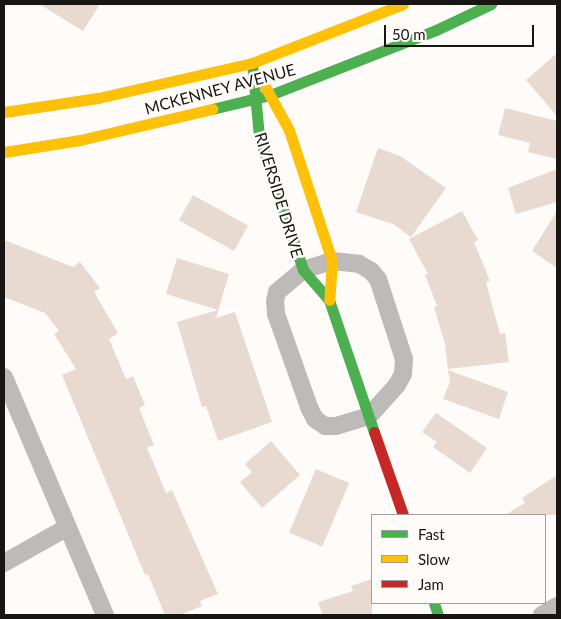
<!DOCTYPE html>
<style>
body{margin:0}
#map{position:relative;width:561px;height:619px;overflow:hidden;background:#fefbf9;font-family:Lato,sans-serif}
div>[style]{position:absolute}
.building>*{inset:0;background:#e8dad0;transform-origin:0 0}
.street>*{height:18px;margin:-9px;padding:0 9px;transform-origin:9px;border-radius:9px;background:#bdbab9}
.fast>*{height:11px;margin:-5.5px;padding:0 5.5px;transform-origin:5.5px;border-radius:5.5px;background:#4caf50}
.slow>*{height:11px;margin:-5.5px;padding:0 5.5px;transform-origin:5.5px;border-radius:5.5px;background:#ffc107}
.jam>*{height:11px;margin:-5.5px;padding:0 5.5px;transform-origin:5.5px;border-radius:5.5px;background:#c62828}
span{translate:-50% -50%;white-space:nowrap;text-align:center;line-height:1.15;-webkit-text-stroke:5px #fffbf8;paint-order:stroke}
.street-label{font-size:16px;color:#181513}
.frame{position:absolute;inset:0;border:5px solid #181513;pointer-events:none}
.legend{position:absolute;left:371px;top:514px;width:175px;height:90px;box-sizing:border-box;background:#fffbf8;border:1px solid #a39f9c;margin:0;padding:6px 9px;list-style:none;font-size:15px;color:#181513}
.legend li{display:flex;align-items:center;gap:10px;height:25px}
.legend b{width:25px;border:1px solid #a39f9c}
.scale{position:absolute;left:384px;top:25px;width:150px;height:22px;box-sizing:border-box;border:2px solid #181513;border-top:0;padding-left:6px;font-size:15px;line-height:18px;white-space:nowrap;color:#181513;-webkit-text-stroke:4px #fffbf8;paint-order:stroke}
</style>
<div id="map">
<div class="building">
<i style="clip-path:polygon(39px 4px,100px 4px,83px 31px)"></i>
<i style="clip-path:polygon(557px 53px,557px 116px,526px 80px)"></i>
<i style="clip-path:polygon(505px 108px,557px 121px,557px 159px,528px 152px,530px 143px,498px 135px)"></i>
<i style="clip-path:polygon(378px 148px,400px 156px,446px 188px,411px 237px,393px 224px,356px 212px)"></i>
<i style="clip-path:polygon(557px 169px,557px 202px,516px 214px,508px 188px)"></i>
<i style="left:193px;top:195px;width:63px;height:29px;rotate:29deg"></i>
<i style="clip-path:polygon(462px 211px,478px 240px,474px 242px,490px 281px,486px 282px,500px 334px,505px 333px,509px 362px,448px 369px,445px 344px,434px 307px,437px 306px,425px 275px,428px 274px,409px 239px)"></i>
<i style="clip-path:polygon(557px 211px,557px 268px,532px 251px)"></i>
<i style="clip-path:polygon(4px 240px,73px 267px,80px 262px,100px 288px,94px 292px,118px 333px,109px 339px,126px 379px,133px 376px,145px 405px,139px 408px,154px 445px,147px 448px,166px 493px,172px 490px,218px 594px,200px 601px,202px 606px,180px 615px,165px 615px,148px 574px,145px 575px,62px 375px,76px 369px,54px 334px,59px 331px,45px 313px,4px 297px)"></i>
<i style="clip-path:polygon(177px 258px,229px 274px,216px 318px,235px 312px,272px 422px,218px 441px,206px 406px,202px 407px,177px 322px,218px 310px,166px 294px)"></i>
<i style="clip-path:polygon(448px 370px,508px 392px,499px 419px,443px 399px,450px 382px)"></i>
<i style="clip-path:polygon(436px 413px,487px 448px,470px 473px,433px 447px,437px 442px,422px 432px)"></i>
<i style="clip-path:polygon(271px 441px,300px 475px,262px 508px,240px 482px,252px 472px,245px 464px)"></i>
<i style="left:316px;top:469px;width:36px;height:69px;rotate:23deg"></i>
<i style="clip-path:polygon(557px 475px,557px 515px,505px 515px,525px 503px,522px 498px)"></i>
<i style="clip-path:polygon(372px 579px,372px 615px,323px 615px,318px 602px,353px 591px,351px 586px)"></i>
</div>
<div class="street">
<i style="left:332px;top:261px;width:27px;rotate:6deg"></i>
<i style="left:359px;top:264px;width:14px;rotate:30deg"></i>
<i style="left:371px;top:271px;width:11px;rotate:49deg"></i>
<i style="left:378px;top:279px;width:84px;rotate:72deg"></i>
<i style="left:404px;top:359px;width:15px;rotate:94deg"></i>
<i style="left:403px;top:374px;width:13px;rotate:119deg"></i>
<i style="left:397px;top:385px;width:42px;rotate:132.1deg"></i>
<i style="left:369px;top:416px;width:34px;rotate:163deg"></i>
<i style="left:336px;top:426px;width:11px;rotate:180deg"></i>
<i style="left:325px;top:426px;width:12px;rotate:-145deg"></i>
<i style="left:315px;top:419px;width:13px;rotate:-117deg"></i>
<i style="left:309px;top:407px;width:99px;rotate:-109.5deg"></i>
<i style="left:276px;top:314px;width:13px;rotate:-94deg"></i>
<i style="left:275px;top:301px;width:9px;rotate:-77deg"></i>
<i style="left:277px;top:292px;width:34px;rotate:-40deg"></i>
<i style="left:303px;top:270px;width:30px;rotate:-17deg"></i>
<i style="left:4px;top:377px;width:259px;rotate:67deg"></i>
<i style="left:4px;top:563px;width:73px;rotate:-29.4deg"></i>
<i style="left:542px;top:615px;width:17px;rotate:-31deg"></i>
</div>
<div class="fast">
<i style="left:252px;top:63px;width:73px;rotate:84.5deg"></i>
<i style="left:259px;top:136px;width:141px;rotate:71.8deg"></i>
<i style="left:303px;top:270px;width:40px;rotate:49deg"></i>
<i style="left:329px;top:300px;width:139px;rotate:71.2deg"></i>
<i style="left:212px;top:109px;width:60px;rotate:-13.6deg"></i>
<i style="left:270px;top:95px;width:178px;rotate:-21.4deg"></i>
<i style="left:436px;top:30px;width:61px;rotate:-25.3deg"></i>
<i style="left:434px;top:603px;width:13px;rotate:72deg"></i>
</div>
<div class="slow">
<i style="left:262px;top:81px;width:56px;rotate:61.1deg"></i>
<i style="left:289px;top:130px;width:138px;rotate:71.8deg"></i>
<i style="left:332px;top:261px;width:39px;rotate:94deg"></i>
<i style="left:4px;top:112px;width:95px;rotate:-8.5deg"></i>
<i style="left:98px;top:98px;width:158px;rotate:-12.8deg"></i>
<i style="left:252px;top:63px;width:162px;rotate:-21.3deg"></i>
<i style="left:4px;top:152px;width:77px;rotate:-9deg"></i>
<i style="left:80px;top:140px;width:136px;rotate:-13.2deg"></i>
</div>
<div class="jam">
<i style="left:374px;top:432px;width:88px;rotate:70.7deg"></i>
</div>
<div class="street-label">
<span style="left:220px;top:89px;rotate:-15deg">MCKENNEY AVENUE</span>
<span style="left:279px;top:195px;rotate:73deg">RIVERSIDE DRIVE</span>
</div>
<div class="frame"></div>
<ul class="legend">
<li><b style="height:6px;background:#4caf50"></b>Fast</li>
<li><b style="height:6px;background:#ffc107"></b>Slow</li>
<li><b style="height:6px;background:#c62828"></b>Jam</li>
</ul>
<div class="scale">50 m</div>
</div>
